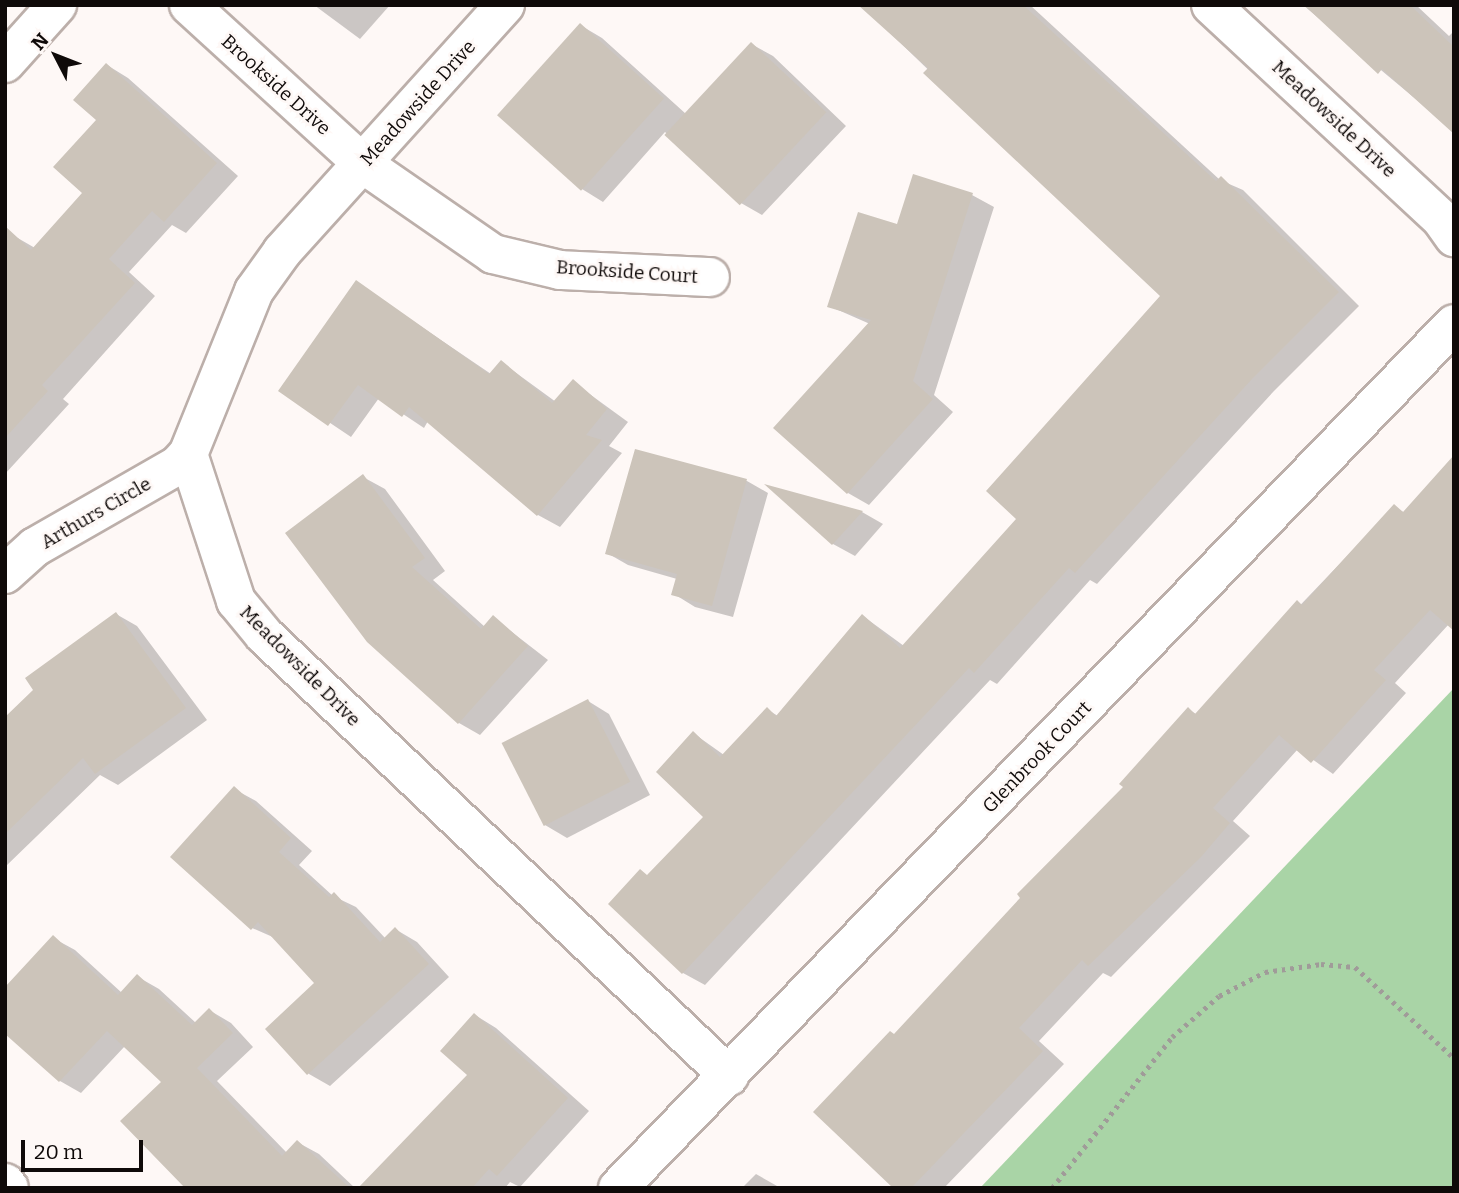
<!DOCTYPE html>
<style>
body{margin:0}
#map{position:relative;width:1459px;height:1193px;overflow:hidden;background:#fef8f6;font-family:Bitter,serif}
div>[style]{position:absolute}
.green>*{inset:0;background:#a9d4a6}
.shadow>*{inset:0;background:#0003}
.building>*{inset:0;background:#ccc4ba;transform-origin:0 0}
.path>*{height:4.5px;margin-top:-2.25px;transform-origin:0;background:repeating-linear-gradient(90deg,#a09b99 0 3.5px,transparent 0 8.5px)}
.roads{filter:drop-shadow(2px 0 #bcafaa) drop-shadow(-2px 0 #bcafaa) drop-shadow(0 2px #bcafaa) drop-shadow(0 -2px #bcafaa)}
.street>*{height:38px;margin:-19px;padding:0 19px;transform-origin:19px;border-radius:19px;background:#fff}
.secondary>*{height:38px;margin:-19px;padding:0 19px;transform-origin:19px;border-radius:19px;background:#fff}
span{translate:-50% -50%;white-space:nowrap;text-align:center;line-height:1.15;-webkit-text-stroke:5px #fef8f6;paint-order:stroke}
.street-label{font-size:19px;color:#0f0a09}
.frame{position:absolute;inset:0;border:7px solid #0f0a09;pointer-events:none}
.north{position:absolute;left:21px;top:21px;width:70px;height:70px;-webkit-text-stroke:5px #fef8f6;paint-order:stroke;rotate:312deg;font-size:19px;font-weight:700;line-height:28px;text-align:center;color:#0f0a09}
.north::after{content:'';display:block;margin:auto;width:24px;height:32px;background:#0f0a09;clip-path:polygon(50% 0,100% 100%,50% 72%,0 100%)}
.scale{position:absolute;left:21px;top:1140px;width:122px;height:32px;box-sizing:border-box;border:4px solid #0f0a09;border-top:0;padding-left:9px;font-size:21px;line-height:24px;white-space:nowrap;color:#0f0a09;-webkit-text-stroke:5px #fef8f6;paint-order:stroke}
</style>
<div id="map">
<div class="green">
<i style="clip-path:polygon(1454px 688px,1454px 1188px,980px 1188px)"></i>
</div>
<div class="shadow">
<i style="clip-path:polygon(314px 5px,390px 5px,360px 39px)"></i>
<i style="clip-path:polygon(861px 5px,1030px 5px,1220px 180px,1243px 190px,1359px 306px,1274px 391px,1097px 584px,1090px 580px,997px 684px,990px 680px,705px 985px,683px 973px,649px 876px,706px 817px,693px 733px,724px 755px,768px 710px,778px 716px,863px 616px,904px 646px,1019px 519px,1163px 296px)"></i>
<i style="clip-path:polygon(1303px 5px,1416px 5px,1449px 36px,1454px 31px,1454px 131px)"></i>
<i style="clip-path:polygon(580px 25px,602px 38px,686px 114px,751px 44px,773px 56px,846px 126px,762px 215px,741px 203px,665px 132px,603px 202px,582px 189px)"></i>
<i style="clip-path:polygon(107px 65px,128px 78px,238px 176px,186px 233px,172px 225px,129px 272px,155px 296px,63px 399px,69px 404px,5px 474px,5px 249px,16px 237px,35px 248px,84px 193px)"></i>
<i style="clip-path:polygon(972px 195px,994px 207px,934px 395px,953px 412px,869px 505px,848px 493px,870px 324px,829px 306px,898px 226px)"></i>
<i style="clip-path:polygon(357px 283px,491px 374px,501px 362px,556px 402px,573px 382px,628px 422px,609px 446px,622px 453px,560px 527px,538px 515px,428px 421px,424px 428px,379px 398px,351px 437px,281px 390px)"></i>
<i style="clip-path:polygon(636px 451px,747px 481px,768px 493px,733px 617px,695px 607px,674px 594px,677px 579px,628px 565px,607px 553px)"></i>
<i style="clip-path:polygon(363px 477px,385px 489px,445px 571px,433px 580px,485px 627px,494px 618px,548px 660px,480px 735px,459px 723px)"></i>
<i style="clip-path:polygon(771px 488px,862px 512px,883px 524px,855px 556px,833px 544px)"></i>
<i style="clip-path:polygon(1394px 507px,1405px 513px,1449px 624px,1395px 683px,1406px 693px,1333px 774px,1298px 749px,1233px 821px,1250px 836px,1111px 977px,1103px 973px,1039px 1041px,1064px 1064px,944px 1188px,895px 1188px,896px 1036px,1125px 787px,1188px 709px,1196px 714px)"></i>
<i style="clip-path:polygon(116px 614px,137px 626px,207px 720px,118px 785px,100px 775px,5px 867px,5px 720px)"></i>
<i style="clip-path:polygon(588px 701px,609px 714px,650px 795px,567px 838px,545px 825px)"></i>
<i style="clip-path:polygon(234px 789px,256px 801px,312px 851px,299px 865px,333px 896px,356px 907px,386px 939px,395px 929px,417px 942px,449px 977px,330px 1086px,309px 1074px,267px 1029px,316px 983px,275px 938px,252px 928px)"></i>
<i style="clip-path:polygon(53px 938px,75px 950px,122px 993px,138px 977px,159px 989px,196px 1023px,209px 1010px,231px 1023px,253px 1047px,217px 1081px,287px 1153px,297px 1142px,319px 1154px,355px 1188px,187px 1188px,164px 1082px,125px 1046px,81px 1093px,60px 1081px)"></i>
<i style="clip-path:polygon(475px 1015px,496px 1028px,589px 1111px,520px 1187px,510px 1182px,505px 1188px,360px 1188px,469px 1075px)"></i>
<i style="clip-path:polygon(756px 1174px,777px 1186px,779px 1188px,742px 1188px)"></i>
</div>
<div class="building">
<i style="clip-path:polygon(858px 5px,1023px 5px,1216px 181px,1221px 176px,1339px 292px,1252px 379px,1075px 573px,1069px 568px,974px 673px,969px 668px,682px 974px,608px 904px,640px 869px,647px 875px,703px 817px,656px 772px,693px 731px,720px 757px,767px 707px,776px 716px,862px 614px,900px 648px,1016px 519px,986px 491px,1160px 296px,923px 73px,928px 68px)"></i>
<i style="clip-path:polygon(1304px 5px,1410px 5px,1454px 47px,1454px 134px,1382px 69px,1378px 74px)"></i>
<i style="left:580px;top:23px;width:113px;height:124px;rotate:42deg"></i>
<i style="left:751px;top:42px;width:103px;height:127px;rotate:43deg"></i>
<i style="clip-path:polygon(106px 63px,217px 163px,164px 222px,152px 211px,109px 259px,135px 283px,42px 385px,48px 391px,5px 438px,5px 226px,31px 250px,82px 193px,53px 167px,96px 120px,73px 100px)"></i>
<i style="clip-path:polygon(913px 174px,973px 193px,913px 381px,933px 399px,847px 494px,773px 428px,871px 320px,827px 307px,858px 212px,897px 224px)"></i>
<i style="clip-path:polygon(356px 280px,489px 374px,501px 360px,552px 403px,573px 379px,607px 409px,586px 435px,602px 440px,537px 516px,409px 407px,402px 417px,358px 385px,328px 426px,278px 391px)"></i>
<i style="clip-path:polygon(635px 449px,747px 479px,712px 606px,671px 595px,677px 574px,605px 554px)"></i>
<i style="clip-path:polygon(1454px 455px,1454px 631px,1430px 610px,1374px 670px,1386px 680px,1311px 763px,1279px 735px,1213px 808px,1230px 823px,1201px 857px,1088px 966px,1082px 960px,1019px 1028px,1043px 1051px,911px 1188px,893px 1188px,813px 1112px,890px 1031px,894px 1034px,1020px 898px,1017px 894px,1123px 787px,1119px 784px,1188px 707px,1195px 714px,1297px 600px,1302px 605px,1394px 504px,1403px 512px)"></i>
<i style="clip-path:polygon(363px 474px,425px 558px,412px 567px,481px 629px,493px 615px,528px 646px,458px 724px,367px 642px,285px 533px)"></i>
<i style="clip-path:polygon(764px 484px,863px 511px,832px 545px)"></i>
<i style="clip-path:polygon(116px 612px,186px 708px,95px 774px,83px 758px,5px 834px,5px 717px,33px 690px,25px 678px)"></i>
<i style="left:588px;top:699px;width:93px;height:97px;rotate:63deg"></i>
<i style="clip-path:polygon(234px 786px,291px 838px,279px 852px,329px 897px,334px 892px,380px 942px,395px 927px,429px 964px,307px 1075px,265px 1029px,314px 983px,258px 922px,251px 930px,170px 857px)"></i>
<i style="clip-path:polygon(53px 935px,118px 995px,137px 974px,192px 1025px,209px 1008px,233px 1033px,197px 1068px,282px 1156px,297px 1140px,350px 1188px,185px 1188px,120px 1121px,161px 1082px,107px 1031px,59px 1082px,5px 1034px,5px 987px)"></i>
<i style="clip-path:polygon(474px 1013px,568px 1098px,497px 1176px,489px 1169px,472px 1188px,358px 1188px,467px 1075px,440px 1051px)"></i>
</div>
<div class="path">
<i style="left:1052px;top:1188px;width:193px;rotate:-51.5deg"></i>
<i style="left:1172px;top:1037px;width:62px;rotate:-41.1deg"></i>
<i style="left:1219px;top:996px;width:52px;rotate:-27.6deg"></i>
<i style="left:1265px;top:972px;width:57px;rotate:-8.1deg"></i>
<i style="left:1321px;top:964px;width:34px;rotate:5deg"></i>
<i style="left:1355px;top:967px;width:134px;rotate:42.6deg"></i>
</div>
<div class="roads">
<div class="street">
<i style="left:189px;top:5px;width:236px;rotate:42.4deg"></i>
<i style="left:363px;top:164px;width:158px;rotate:34.7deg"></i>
<i style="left:493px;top:254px;width:69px;rotate:13.4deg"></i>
<i style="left:560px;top:270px;width:150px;rotate:2.7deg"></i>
<i style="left:505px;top:5px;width:333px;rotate:132.1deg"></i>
<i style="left:282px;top:252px;width:48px;rotate:125.7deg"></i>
<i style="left:254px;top:291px;width:176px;rotate:112deg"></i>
<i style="left:188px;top:454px;width:155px;rotate:71.9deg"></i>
<i style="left:236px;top:601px;width:44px;rotate:50.5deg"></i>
<i style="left:264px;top:635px;width:641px;rotate:43.48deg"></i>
<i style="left:1211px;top:5px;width:316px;rotate:42.9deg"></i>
<i style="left:1442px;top:220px;width:21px;rotate:55deg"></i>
<i style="left:5px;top:574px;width:40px;rotate:-42deg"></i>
<i style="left:35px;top:547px;width:165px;rotate:-29.8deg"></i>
<i style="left:178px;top:465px;width:15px;rotate:-48deg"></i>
<i style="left:5px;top:1183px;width:6px;rotate:51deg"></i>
<i style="left:618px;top:1188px;width:1202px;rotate:-45.94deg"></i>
</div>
<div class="secondary">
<i style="left:5px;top:63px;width:78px;rotate:-48.1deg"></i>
</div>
</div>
<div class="street-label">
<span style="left:276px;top:85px;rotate:42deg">Brookside Drive</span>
<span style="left:418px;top:103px;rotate:-48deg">Meadowside Drive</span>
<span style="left:1334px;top:119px;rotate:43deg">Meadowside Drive</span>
<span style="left:627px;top:272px;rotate:4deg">Brookside Court</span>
<span style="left:96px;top:513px;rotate:-30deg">Arthurs Circle</span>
<span style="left:300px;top:666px;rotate:45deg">Meadowside Drive</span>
<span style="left:1037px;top:757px;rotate:-46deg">Glenbrook Court</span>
</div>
<div class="frame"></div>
<div class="north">N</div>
<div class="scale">20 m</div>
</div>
